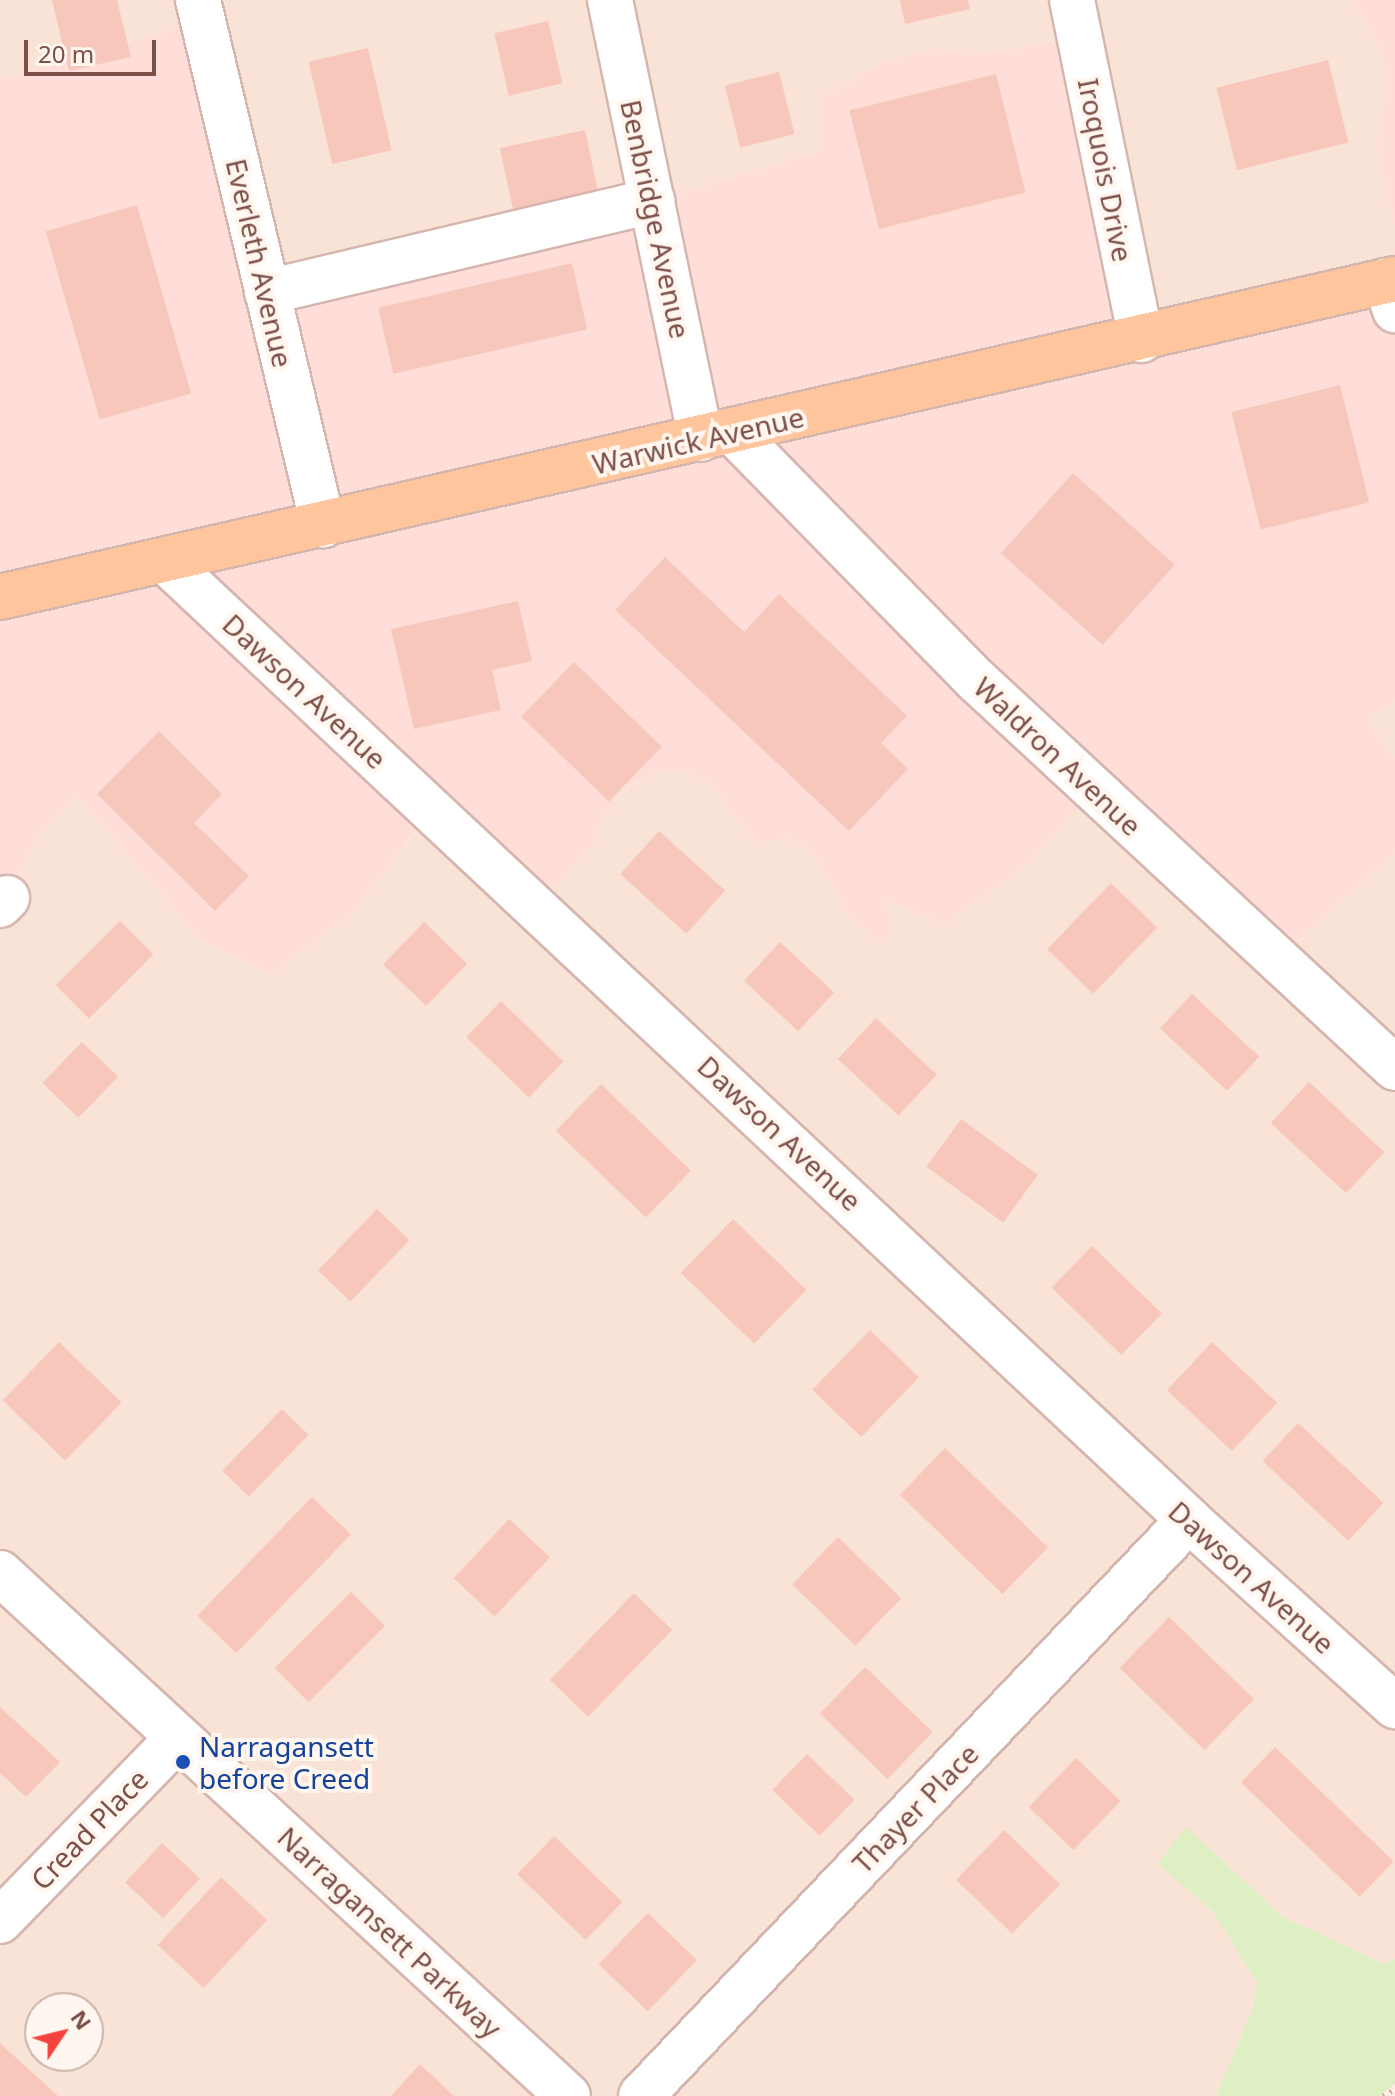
<!DOCTYPE html>
<style>
body{margin:0}
#map{position:relative;width:1395px;height:2096px;overflow:hidden;background:#fff0e7;font-family:"Noto Sans",sans-serif}
div>[style]{position:absolute}
.residential>*{inset:0;background:#f9e3d7}
.commercial>*{inset:0;background:#ffdeda}
.green>*{inset:0;background:#deefc3}
.building>*{inset:0;background:#f7c7bb;transform-origin:0 0}
.path>*{height:5px;margin-top:-2.5px;transform-origin:0;background:repeating-linear-gradient(90deg,#dda99d 0 2px,transparent 0 8px)}
.roads{filter:drop-shadow(2px 0 #d5b6ae) drop-shadow(-2px 0 #d5b6ae) drop-shadow(0 2px #d5b6ae) drop-shadow(0 -2px #d5b6ae)}
.minor>*{height:44px;margin:-22px;padding:0 22px;transform-origin:22px;border-radius:22px;background:#fff}
.major>*{height:44px;margin:-22px;padding:0 22px;transform-origin:22px;border-radius:22px;background:#ffc69d}
.dots>*{width:22px;height:22px;translate:-50% -50%;box-sizing:border-box;border:4px solid #fff6ef;border-radius:50%}
span{translate:-50% -50%;white-space:nowrap;text-align:center;line-height:1.15;-webkit-text-stroke:8px #fff6ef;paint-order:stroke}
.street-label{font-size:28px;color:#7c4f47}
.transit-label{font-size:28px;color:#164399}
.left{translate:0 -50%;text-align:left}
.north{position:absolute;left:24px;top:1992px;width:80px;height:80px;box-sizing:border-box;background:#fff6ef;border:2px solid #cbb3ac;border-radius:50%;rotate:55deg;font-size:22px;font-weight:700;line-height:32px;text-align:center;color:#7c4f47}
.north::after{content:'';display:block;margin:auto;width:28px;height:36px;background:#f5423f;clip-path:polygon(50% 0,100% 100%,50% 72%,0 100%)}
.scale{position:absolute;left:24px;top:40px;width:132px;height:36px;box-sizing:border-box;border:4px solid #7c4f47;border-top:0;padding-left:10px;font-size:24px;line-height:28px;white-space:nowrap;color:#7c4f47;-webkit-text-stroke:6px #fff6ef;paint-order:stroke}
</style>
<div id="map">
<div class="residential">
<i style="clip-path:polygon(0 0,1351px 0,1381px 50px,1388px 82px,1376px 146px,1395px 226px,1395px 296px,1159px 335px,1083px 37px,974px 56px,936px 48px,820px 150px,651px 203px,284px 289px,205px 20px,0 79px)"></i>
<i style="clip-path:polygon(1395px 702px,1395px 759px,1368px 718px)"></i>
<i style="clip-path:polygon(evenodd,672px 766px,707px 781px,755px 842px,790px 839px,813px 853px,850px 918px,1090px 790px,1284px 953px,1395px 854px,1395px 1959px,1385px 1964px,1283px 1917px,1186px 1828px,1159px 1864px,1212px 1910px,1257px 1982px,1252px 2011px,1216px 2096px,0 2096px,0 912px,38px 835px,78px 795px,198px 938px,353px 913px,431px 812px,595px 843px,602px 819px,613px 807px,616px 789px,672px 766px,40px 2008px,88px 2008px,88px 2056px,40px 2056px,40px 2008px)"></i>
</div>
<div class="commercial">
<i style="clip-path:polygon(1351px 0,1395px 0,1395px 226px,1376px 146px,1388px 81px,1381px 50px)"></i>
<i style="clip-path:polygon(205px 20px,272px 283px,651px 203px,820px 150px,819px 100px,883px 61px,936px 48px,974px 56px,1083px 37px,1145px 328px,1395px 296px,1395px 702px,1368px 718px,1395px 759px,1395px 854px,1284px 953px,1091px 790px,1033px 860px,944px 925px,885px 898px,893px 934px,881px 943px,850px 918px,813px 853px,790px 839px,755px 842px,707px 781px,672px 767px,616px 789px,613px 807px,602px 819px,595px 843px,541px 898px,430px 812px,353px 913px,271px 974px,198px 938px,78px 796px,38px 835px,0 912px,0 79px)"></i>
</div>
<div class="green">
<i style="clip-path:polygon(1186px 1827px,1283px 1917px,1384px 1964px,1395px 1959px,1395px 2084px,1380px 2096px,1216px 2096px,1252px 2011px,1257px 1982px,1212px 1910px,1158px 1864px)"></i>
</div>
<div class="building">
<i style="clip-path:polygon(52px 0,117px 0,131px 57px,69px 71px)"></i>
<i style="clip-path:polygon(900px 0,968px 0,970px 9px,905px 24px)"></i>
<i style="left:548px;top:21px;width:64px;height:55px;rotate:77deg"></i>
<i style="left:368px;top:48px;width:105px;height:61px;rotate:77deg"></i>
<i style="left:1328px;top:60px;width:85px;height:115px;rotate:76deg"></i>
<i style="left:779px;top:72px;width:64px;height:56px;rotate:76deg"></i>
<i style="left:996px;top:74px;width:122px;height:151px;rotate:76deg"></i>
<i style="left:585px;top:130px;width:70px;height:87px;rotate:78deg"></i>
<i style="left:137px;top:205px;width:196px;height:95px;rotate:74deg"></i>
<i style="left:572px;top:263px;width:68px;height:199px;rotate:77deg"></i>
<i style="left:1340px;top:385px;width:121px;height:112px;rotate:76deg"></i>
<i style="left:1073px;top:473px;width:137px;height:108px;rotate:42deg"></i>
<i style="clip-path:polygon(665px 557px,744px 632px,779px 594px,907px 716px,881px 743px,908px 769px,849px 831px,615px 610px)"></i>
<i style="clip-path:polygon(518px 601px,532px 661px,492px 670px,501px 710px,414px 729px,391px 629px)"></i>
<i style="left:574px;top:662px;width:122px;height:76px;rotate:44deg"></i>
<i style="clip-path:polygon(159px 731px,222px 794px,194px 823px,249px 876px,215px 911px,97px 794px)"></i>
<i style="left:659px;top:831px;width:89px;height:58px;rotate:42deg"></i>
<i style="left:1111px;top:883px;width:64px;height:92px;rotate:44deg"></i>
<i style="left:120px;top:921px;width:47px;height:91px;rotate:45deg"></i>
<i style="left:424px;top:922px;width:60px;height:59px;rotate:44deg"></i>
<i style="left:780px;top:942px;width:74px;height:53px;rotate:43deg"></i>
<i style="left:1192px;top:994px;width:92px;height:47px;rotate:43deg"></i>
<i style="left:501px;top:1001px;width:87px;height:50px;rotate:44deg"></i>
<i style="left:876px;top:1018px;width:83px;height:56px;rotate:43deg"></i>
<i style="left:82px;top:1042px;width:50px;height:57px;rotate:44deg"></i>
<i style="left:1309px;top:1082px;width:103px;height:56px;rotate:43deg"></i>
<i style="left:601px;top:1084px;width:125px;height:65px;rotate:44deg"></i>
<i style="left:961px;top:1119px;width:95px;height:59px;rotate:36deg"></i>
<i style="left:377px;top:1209px;width:45px;height:85px;rotate:44deg"></i>
<i style="left:733px;top:1219px;width:102px;height:75px;rotate:44deg"></i>
<i style="left:1092px;top:1246px;width:97px;height:58px;rotate:44deg"></i>
<i style="left:870px;top:1330px;width:68px;height:83px;rotate:44deg"></i>
<i style="left:59px;top:1342px;width:87px;height:81px;rotate:44deg"></i>
<i style="left:1212px;top:1342px;width:89px;height:66px;rotate:43deg"></i>
<i style="left:282px;top:1409px;width:37px;height:86px;rotate:44deg"></i>
<i style="left:1298px;top:1423px;width:117px;height:52px;rotate:43deg"></i>
<i style="left:945px;top:1448px;width:143px;height:65px;rotate:44deg"></i>
<i style="left:312px;top:1497px;width:54px;height:165px;rotate:44deg"></i>
<i style="left:509px;top:1519px;width:56px;height:81px;rotate:43deg"></i>
<i style="left:838px;top:1537px;width:88px;height:66px;rotate:44deg"></i>
<i style="left:351px;top:1592px;width:48px;height:108px;rotate:45deg"></i>
<i style="left:634px;top:1593px;width:53px;height:121px;rotate:44deg"></i>
<i style="left:1169px;top:1617px;width:118px;height:71px;rotate:44deg"></i>
<i style="left:865px;top:1667px;width:94px;height:65px;rotate:44deg"></i>
<i style="clip-path:polygon(0 1707px,60px 1762px,26px 1797px,0 1773px)"></i>
<i style="left:1275px;top:1747px;width:165px;height:49px;rotate:44deg"></i>
<i style="left:807px;top:1754px;width:66px;height:50px;rotate:44deg"></i>
<i style="left:1076px;top:1758px;width:62px;height:68px;rotate:44deg"></i>
<i style="left:1004px;top:1830px;width:78px;height:69px;rotate:44deg"></i>
<i style="left:554px;top:1836px;width:95px;height:53px;rotate:44deg"></i>
<i style="left:162px;top:1843px;width:52px;height:54px;rotate:43deg"></i>
<i style="left:221px;top:1877px;width:63px;height:93px;rotate:43deg"></i>
<i style="left:648px;top:1913px;width:68px;height:71px;rotate:44deg"></i>
<i style="clip-path:polygon(0 2043px,58px 2096px,0 2096px)"></i>
<i style="clip-path:polygon(420px 2064px,454px 2096px,391px 2096px)"></i>
</div>
<div class="path">
<i style="left:1383px;top:2096px;width:14px;rotate:-30deg"></i>
</div>
<div class="roads">
<div class="minor">
<i style="left:198px;top:0;width:540px;rotate:76.61deg"></i>
<i style="left:610px;top:0;width:448px;rotate:78.3deg"></i>
<i style="left:1072px;top:0;width:347px;rotate:78.5deg"></i>
<i style="left:1385px;top:281px;width:31px;rotate:71deg"></i>
<i style="left:267px;top:292px;width:396px;rotate:-13.3deg"></i>
<i style="left:733px;top:432px;width:347px;rotate:45.6deg"></i>
<i style="left:976px;top:680px;width:571px;rotate:42.8deg"></i>
<i style="left:164px;top:560px;width:1404px;rotate:43.12deg"></i>
<i style="left:1189px;top:1520px;width:278px;rotate:42.1deg"></i>
<i style="left:0;top:905px;width:10px;rotate:-45deg"></i>
<i style="left:0;top:1573px;width:772px;rotate:42.64deg"></i>
<i style="left:0;top:1921px;width:255px;rotate:-45.8deg"></i>
<i style="left:641px;top:2096px;width:795px;rotate:-46.43deg"></i>
</div>
<div class="major">
<i style="left:0;top:597px;width:1431px;rotate:-12.84deg"></i>
</div>
</div>
<div class="dots">
<i style="left:183px;top:1762px;background:#1a4fb4"></i>
</div>
<div class="street-label">
<span style="left:1106px;top:170px;rotate:79deg">Iroquois Drive</span>
<span style="left:656px;top:219px;rotate:78deg">Benbridge Avenue</span>
<span style="left:260px;top:263px;rotate:77deg">Everleth Avenue</span>
<span style="left:698px;top:440px;rotate:-13deg">Warwick Avenue</span>
<span style="left:305px;top:691px;rotate:43deg">Dawson Avenue</span>
<span style="left:1058px;top:756px;rotate:43deg">Waldron Avenue</span>
<span style="left:780px;top:1133px;rotate:43deg">Dawson Avenue</span>
<span style="left:1252px;top:1577px;rotate:42deg">Dawson Avenue</span>
<span style="left:915px;top:1808px;rotate:-46deg">Thayer Place</span>
<span style="left:89px;top:1829px;rotate:-46deg">Cread Place</span>
<span style="left:390px;top:1932px;rotate:43deg">Narragansett Parkway</span>
</div>
<div class="transit-label">
<span class="left" style="left:199px;top:1762px">Narragansett<br>before Creed</span>
</div>
<div class="north">N</div>
<div class="scale">20 m</div>
</div>
